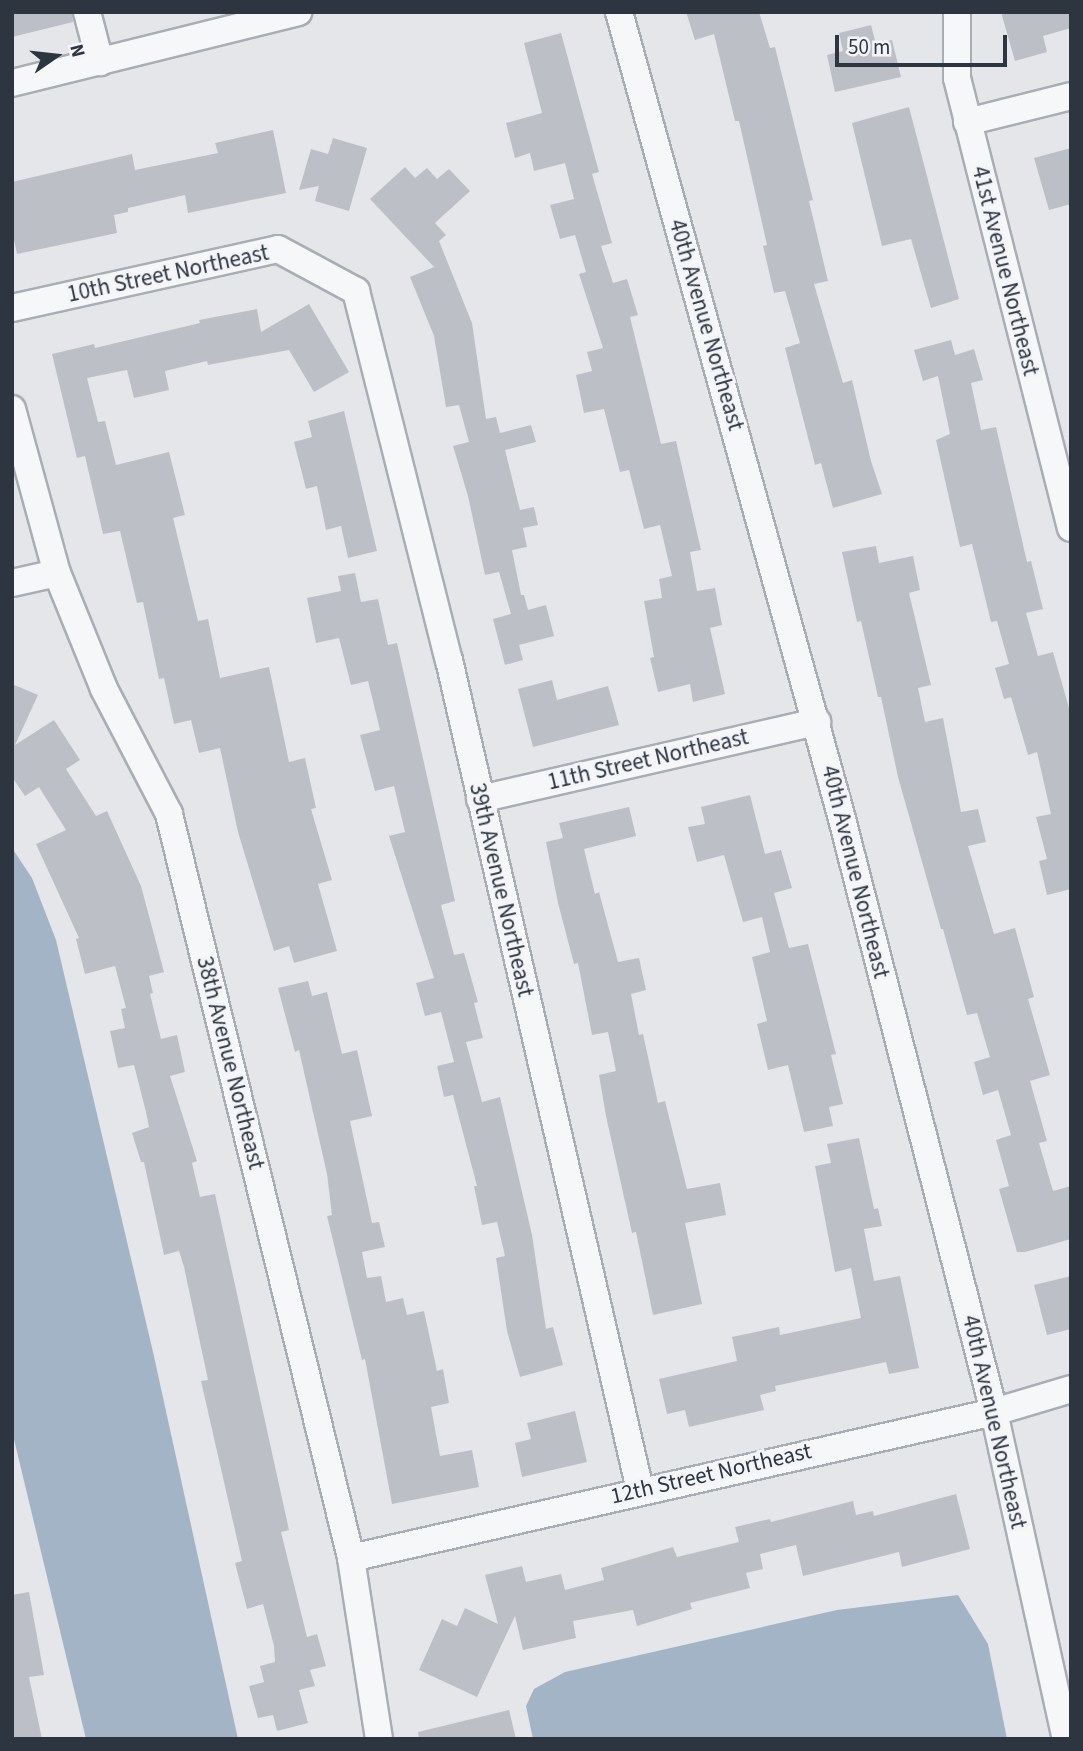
<!DOCTYPE html>
<style>
body{margin:0}
#map{position:relative;width:1083px;height:1751px;overflow:hidden;background:#e4e6ea;font-family:"Source Sans 3",sans-serif}
div>[style]{position:absolute}
.water>*{inset:0;background:#a3b4c6}
.building>*{inset:0;background:#bcc0c6}
.roads{filter:drop-shadow(2px 0 #a9adb4) drop-shadow(-2px 0 #a9adb4) drop-shadow(0 2px #a9adb4) drop-shadow(0 -2px #a9adb4)}
.minor>*{height:26px;margin:-13px;padding:0 13px;transform-origin:13px;border-radius:13px;background:#f6f7f9}
span{translate:-50% -50%;white-space:nowrap;text-align:center;line-height:1.15;-webkit-text-stroke:6px #f3f5f8;paint-order:stroke}
.street-label{font-size:23px;color:#2d3541}
.frame{position:absolute;inset:0;border:14px solid #2d3541;pointer-events:none}
.north{position:absolute;left:21px;top:21px;width:70px;height:70px;-webkit-text-stroke:5px #f3f5f8;paint-order:stroke;rotate:76deg;font-size:19px;font-weight:700;line-height:28px;text-align:center;color:#2d3541}
.north::after{content:'';display:block;margin:auto;width:24px;height:32px;background:#2d3541;clip-path:polygon(50% 0,100% 100%,50% 72%,0 100%)}
.scale{position:absolute;left:835px;top:35px;width:172px;height:32px;box-sizing:border-box;border:4px solid #2d3541;border-top:0;padding-left:9px;font-size:21px;line-height:24px;white-space:nowrap;color:#2d3541;-webkit-text-stroke:5px #f3f5f8;paint-order:stroke}
</style>
<div id="map">
<div class="water">
<i style="clip-path:polygon(12px 848px,32px 878px,56px 940px,153px 1352px,238px 1739px,86px 1739px,12px 1431px)"></i>
<i style="clip-path:polygon(958px 1595px,988px 1644px,1007px 1739px,533px 1739px,526px 1706px,534px 1689px,565px 1672px,837px 1610px)"></i>
</div>
<div class="building">
<i style="clip-path:polygon(12px 12px,72px 12px,73px 22px,12px 37px)"></i>
<i style="clip-path:polygon(686px 12px,759px 12px,770px 48px,775px 47px,813px 200px,809px 201px,828px 281px,814px 284px,843px 383px,852px 380px,871px 461px,882px 494px,833px 508px,821px 463px,815px 465px,785px 348px,800px 343px,785px 291px,774px 293px,763px 246px,767px 245px,739px 121px,735px 121px,714px 34px,695px 40px)"></i>
<i style="clip-path:polygon(1001px 12px,1071px 12px,1071px 28px,1043px 36px,1047px 52px,1015px 61px)"></i>
<i style="clip-path:polygon(871px 25px,876px 44px,892px 40px,901px 77px,835px 92px,827px 55px,843px 51px,839px 33px)"></i>
<i style="clip-path:polygon(561px 33px,599px 172px,592px 174px,612px 243px,601px 246px,613px 283px,627px 279px,638px 315px,630px 317px,661px 444px,676px 441px,701px 550px,690px 552px,697px 591px,715px 588px,722px 625px,710px 628px,725px 694px,693px 702px,690px 684px,658px 692px,650px 658px,654px 657px,644px 601px,662px 598px,659px 579px,672px 576px,660px 525px,644px 529px,629px 470px,620px 472px,604px 409px,584px 413px,576px 375px,592px 371px,587px 352px,603px 348px,579px 274px,586px 272px,575px 235px,560px 239px,550px 205px,574px 199px,565px 163px,534px 171px,530px 153px,515px 158px,506px 123px,542px 113px,524px 43px)"></i>
<i style="clip-path:polygon(909px 107px,959px 299px,931px 308px,911px 239px,882px 246px,852px 123px)"></i>
<i style="clip-path:polygon(273px 130px,286px 193px,188px 213px,185px 195px,128px 208px,128px 212px,114px 215px,117px 233px,17px 254px,12px 230px,12px 182px,132px 154px,135px 170px,218px 153px,215px 143px)"></i>
<i style="clip-path:polygon(333px 138px,367px 148px,349px 211px,315px 201px,319px 186px,299px 190px,311px 149px,328px 154px)"></i>
<i style="clip-path:polygon(1071px 148px,1071px 204px,1049px 210px,1034px 158px)"></i>
<i style="clip-path:polygon(405px 167px,415px 178px,427px 168px,437px 179px,449px 169px,470px 191px,435px 223px,446px 235px,439px 241px,472px 323px,486px 419px,496px 417px,500px 433px,531px 425px,536px 442px,505px 450px,520px 510px,534px 507px,538px 525px,523px 528px,527px 547px,512px 550px,521px 595px,524px 595px,528px 610px,546px 605px,554px 636px,519px 645px,523px 660px,505px 665px,493px 619px,511px 614px,499px 572px,485px 575px,468px 496px,453px 446px,469px 442px,459px 405px,446px 407px,434px 336px,410px 277px,434px 267px,370px 199px)"></i>
<i style="clip-path:polygon(309px 304px,349px 372px,314px 392px,289px 350px,208px 365px,207px 361px,165px 371px,169px 390px,134px 398px,127px 370px,87px 378px,98px 422px,105px 421px,116px 465px,169px 452px,185px 515px,173px 518px,198px 621px,208px 619px,220px 678px,269px 667px,289px 762px,305px 758px,316px 808px,311px 809px,332px 880px,318px 884px,337px 951px,294px 963px,289px 946px,274px 951px,238px 832px,220px 748px,199px 753px,191px 720px,174px 724px,164px 678px,159px 679px,143px 602px,137px 603px,120px 531px,103px 534px,85px 456px,77px 458px,52px 354px,94px 344px,95px 348px,200px 323px,199px 320px,257px 309px,261px 332px)"></i>
<i style="clip-path:polygon(951px 340px,955px 355px,974px 349px,983px 380px,971px 383px,981px 430px,996px 427px,1027px 562px,1031px 561px,1043px 609px,1026px 613px,1038px 656px,1053px 652px,1071px 715px,1071px 889px,1047px 895px,1039px 861px,1047px 859px,1036px 817px,1051px 814px,1037px 752px,1028px 755px,1011px 697px,1004px 699px,995px 668px,1009px 664px,997px 621px,991px 622px,972px 544px,960px 547px,936px 440px,950px 434px,938px 376px,923px 381px,914px 350px)"></i>
<i style="clip-path:polygon(344px 411px,377px 551px,348px 558px,341px 526px,326px 530px,317px 486px,306px 489px,294px 442px,312px 437px,308px 421px)"></i>
<i style="clip-path:polygon(876px 546px,879px 563px,913px 556px,920px 590px,909px 593px,931px 685px,918px 688px,925px 722px,943px 718px,961px 812px,978px 809px,986px 842px,968px 846px,994px 934px,1015px 928px,1034px 997px,1028px 999px,1050px 1075px,1030px 1081px,1047px 1141px,1039px 1143px,1053px 1191px,1071px 1186px,1071px 1239px,1025px 1252px,1017px 1252px,999px 1189px,1009px 1186px,996px 1140px,1011px 1135px,998px 1090px,983px 1095px,974px 1062px,990px 1057px,977px 1013px,967px 1015px,943px 929px,941px 929px,898px 777px,881px 697px,878px 697px,861px 621px,857px 622px,842px 552px)"></i>
<i style="clip-path:polygon(355px 573px,361px 602px,378px 599px,388px 645px,397px 643px,455px 901px,441px 905px,454px 955px,464px 953px,478px 1002px,474px 1003px,483px 1038px,466px 1042px,482px 1102px,500px 1097px,532px 1235px,546px 1329px,553px 1327px,563px 1365px,520px 1377px,507px 1331px,496px 1258px,505px 1256px,497px 1222px,482px 1225px,474px 1186px,477px 1186px,453px 1095px,444px 1097px,437px 1066px,454px 1062px,441px 1012px,425px 1016px,416px 983px,434px 978px,389px 836px,405px 832px,394px 786px,375px 791px,360px 735px,380px 730px,368px 681px,351px 685px,339px 638px,316px 643px,307px 598px,341px 591px,338px 576px)"></i>
<i style="clip-path:polygon(552px 680px,557px 700px,608px 686px,619px 725px,533px 747px,518px 689px)"></i>
<i style="clip-path:polygon(12px 684px,38px 695px,15px 745px,54px 720px,80px 760px,66px 769px,96px 816px,107px 811px,141px 886px,164px 972px,149px 976px,153px 993px,150px 994px,161px 1039px,177px 1035px,185px 1072px,170px 1076px,197px 1161px,192px 1163px,200px 1197px,215px 1194px,289px 1530px,281px 1532px,307px 1637px,317px 1634px,326px 1666px,310px 1670px,315px 1686px,299px 1690px,308px 1723px,277px 1731px,273px 1715px,258px 1718px,249px 1686px,264px 1682px,260px 1666px,275px 1662px,274px 1646px,263px 1604px,247px 1609px,235px 1563px,242px 1561px,201px 1381px,208px 1380px,184px 1267px,179px 1251px,164px 1255px,144px 1162px,141px 1162px,132px 1133px,149px 1127px,146px 1112px,134px 1065px,118px 1068px,110px 1031px,125px 1028px,121px 1009px,126px 1008px,115px 966px,85px 974px,76px 939px,79px 938px,36px 844px,66px 830px,39px 787px,25px 796px,12px 777px)"></i>
<i style="clip-path:polygon(750px 795px,765px 854px,781px 850px,792px 888px,774px 893px,789px 948px,808px 944px,836px 1054px,831px 1055px,843px 1104px,829px 1107px,833px 1126px,804px 1132px,788px 1065px,768px 1070px,757px 1024px,767px 1021px,752px 957px,770px 952px,762px 917px,743px 922px,724px 855px,697px 862px,688px 827px,705px 824px,701px 807px)"></i>
<i style="clip-path:polygon(629px 807px,636px 836px,584px 849px,595px 894px,599px 892px,618px 962px,639px 958px,646px 990px,631px 994px,639px 1035px,643px 1034px,658px 1103px,665px 1101px,687px 1189px,720px 1183px,726px 1215px,685px 1223px,702px 1304px,653px 1315px,636px 1232px,632px 1233px,606px 1116px,599px 1075px,616px 1071px,608px 1032px,592px 1035px,578px 963px,574px 964px,558px 903px,546px 842px,563px 838px,559px 823px)"></i>
<i style="clip-path:polygon(308px 981px,312px 996px,327px 992px,342px 1054px,357px 1050px,372px 1116px,350px 1121px,372px 1223px,379px 1222px,385px 1247px,362px 1252px,367px 1278px,381px 1276px,386px 1302px,403px 1298px,407px 1315px,424px 1311px,437px 1371px,443px 1369px,449px 1403px,431px 1407px,440px 1456px,472px 1450px,479px 1487px,392px 1504px,365px 1359px,362px 1360px,327px 1216px,332px 1215px,327px 1174px,299px 1050px,295px 1052px,278px 988px)"></i>
<i style="clip-path:polygon(859px 1138px,874px 1209px,878px 1208px,882px 1226px,864px 1229px,874px 1281px,900px 1276px,919px 1368px,889px 1374px,886px 1362px,775px 1386px,776px 1391px,760px 1395px,764px 1410px,689px 1427px,685px 1410px,667px 1414px,659px 1379px,737px 1361px,732px 1337px,779px 1327px,780px 1335px,861px 1318px,851px 1268px,835px 1272px,815px 1166px,831px 1163px,827px 1144px)"></i>
<i style="clip-path:polygon(1071px 1276px,1071px 1329px,1047px 1335px,1034px 1285px)"></i>
<i style="clip-path:polygon(575px 1411px,587px 1462px,522px 1477px,515px 1443px,531px 1439px,527px 1423px)"></i>
<i style="clip-path:polygon(956px 1494px,970px 1549px,902px 1567px,899px 1552px,803px 1576px,796px 1545px,760px 1554px,763px 1569px,746px 1573px,750px 1588px,690px 1603px,692px 1609px,637px 1626px,633px 1610px,573px 1621px,576px 1638px,523px 1650px,515px 1616px,477px 1697px,419px 1670px,442px 1619px,457px 1626px,465px 1608px,498px 1624px,485px 1575px,522px 1566px,526px 1582px,561px 1574px,565px 1590px,604px 1580px,601px 1568px,673px 1547px,677px 1557px,739px 1542px,735px 1527px,770px 1519px,771px 1522px,853px 1501px,856px 1515px,873px 1511px,874px 1516px)"></i>
<i style="clip-path:polygon(29px 1592px,44px 1675px,29px 1677px,42px 1739px,12px 1739px,12px 1595px)"></i>
<i style="clip-path:polygon(509px 1710px,516px 1739px,419px 1739px,418px 1732px)"></i>
</div>
<div class="roads">
<div class="minor">
<i style="left:87px;top:12px;width:52px;rotate:75.4deg"></i>
<i style="left:619px;top:12px;width:837px;rotate:74.55deg"></i>
<i style="left:842px;top:819px;width:612px;rotate:75.62deg"></i>
<i style="left:994px;top:1412px;width:335px;rotate:77.6deg"></i>
<i style="left:957px;top:12px;width:66px;rotate:90deg"></i>
<i style="left:957px;top:78px;width:464px;rotate:75.8deg"></i>
<i style="left:12px;top:83px;width:295px;rotate:-13.9deg"></i>
<i style="left:967px;top:122px;width:107px;rotate:-14deg"></i>
<i style="left:12px;top:308px;width:272px;rotate:-12.5deg"></i>
<i style="left:278px;top:249px;width:89px;rotate:28.3deg"></i>
<i style="left:356px;top:291px;width:381px;rotate:75.9deg"></i>
<i style="left:449px;top:660px;width:852px;rotate:77.04deg"></i>
<i style="left:12px;top:409px;width:170px;rotate:74.7deg"></i>
<i style="left:57px;top:573px;width:125px;rotate:67.9deg"></i>
<i style="left:104px;top:689px;width:141px;rotate:62.5deg"></i>
<i style="left:169px;top:814px;width:766px;rotate:76.25deg"></i>
<i style="left:351px;top:1558px;width:183px;rotate:81.2deg"></i>
<i style="left:12px;top:583px;width:46px;rotate:-12.5deg"></i>
<i style="left:480px;top:799px;width:346px;rotate:-12.9deg"></i>
<i style="left:351px;top:1558px;width:659px;rotate:-12.79deg"></i>
<i style="left:994px;top:1412px;width:80px;rotate:-16.6deg"></i>
</div>
</div>
<div class="street-label">
<span style="left:1005px;top:271px;rotate:76deg">41st Avenue Northeast</span>
<span style="left:168px;top:274px;rotate:-12deg">10th Street Northeast</span>
<span style="left:706px;top:325px;rotate:74deg">40th Avenue Northeast</span>
<span style="left:648px;top:760px;rotate:-13deg">11th Street Northeast</span>
<span style="left:855px;top:872px;rotate:76deg">40th Avenue Northeast</span>
<span style="left:501px;top:890px;rotate:77deg">39th Avenue Northeast</span>
<span style="left:230px;top:1063px;rotate:76deg">38th Avenue Northeast</span>
<span style="left:994px;top:1422px;rotate:77deg">40th Avenue Northeast</span>
<span style="left:711px;top:1474px;rotate:-13deg">12th Street Northeast</span>
</div>
<div class="frame"></div>
<div class="north">N</div>
<div class="scale">50 m</div>
</div>
